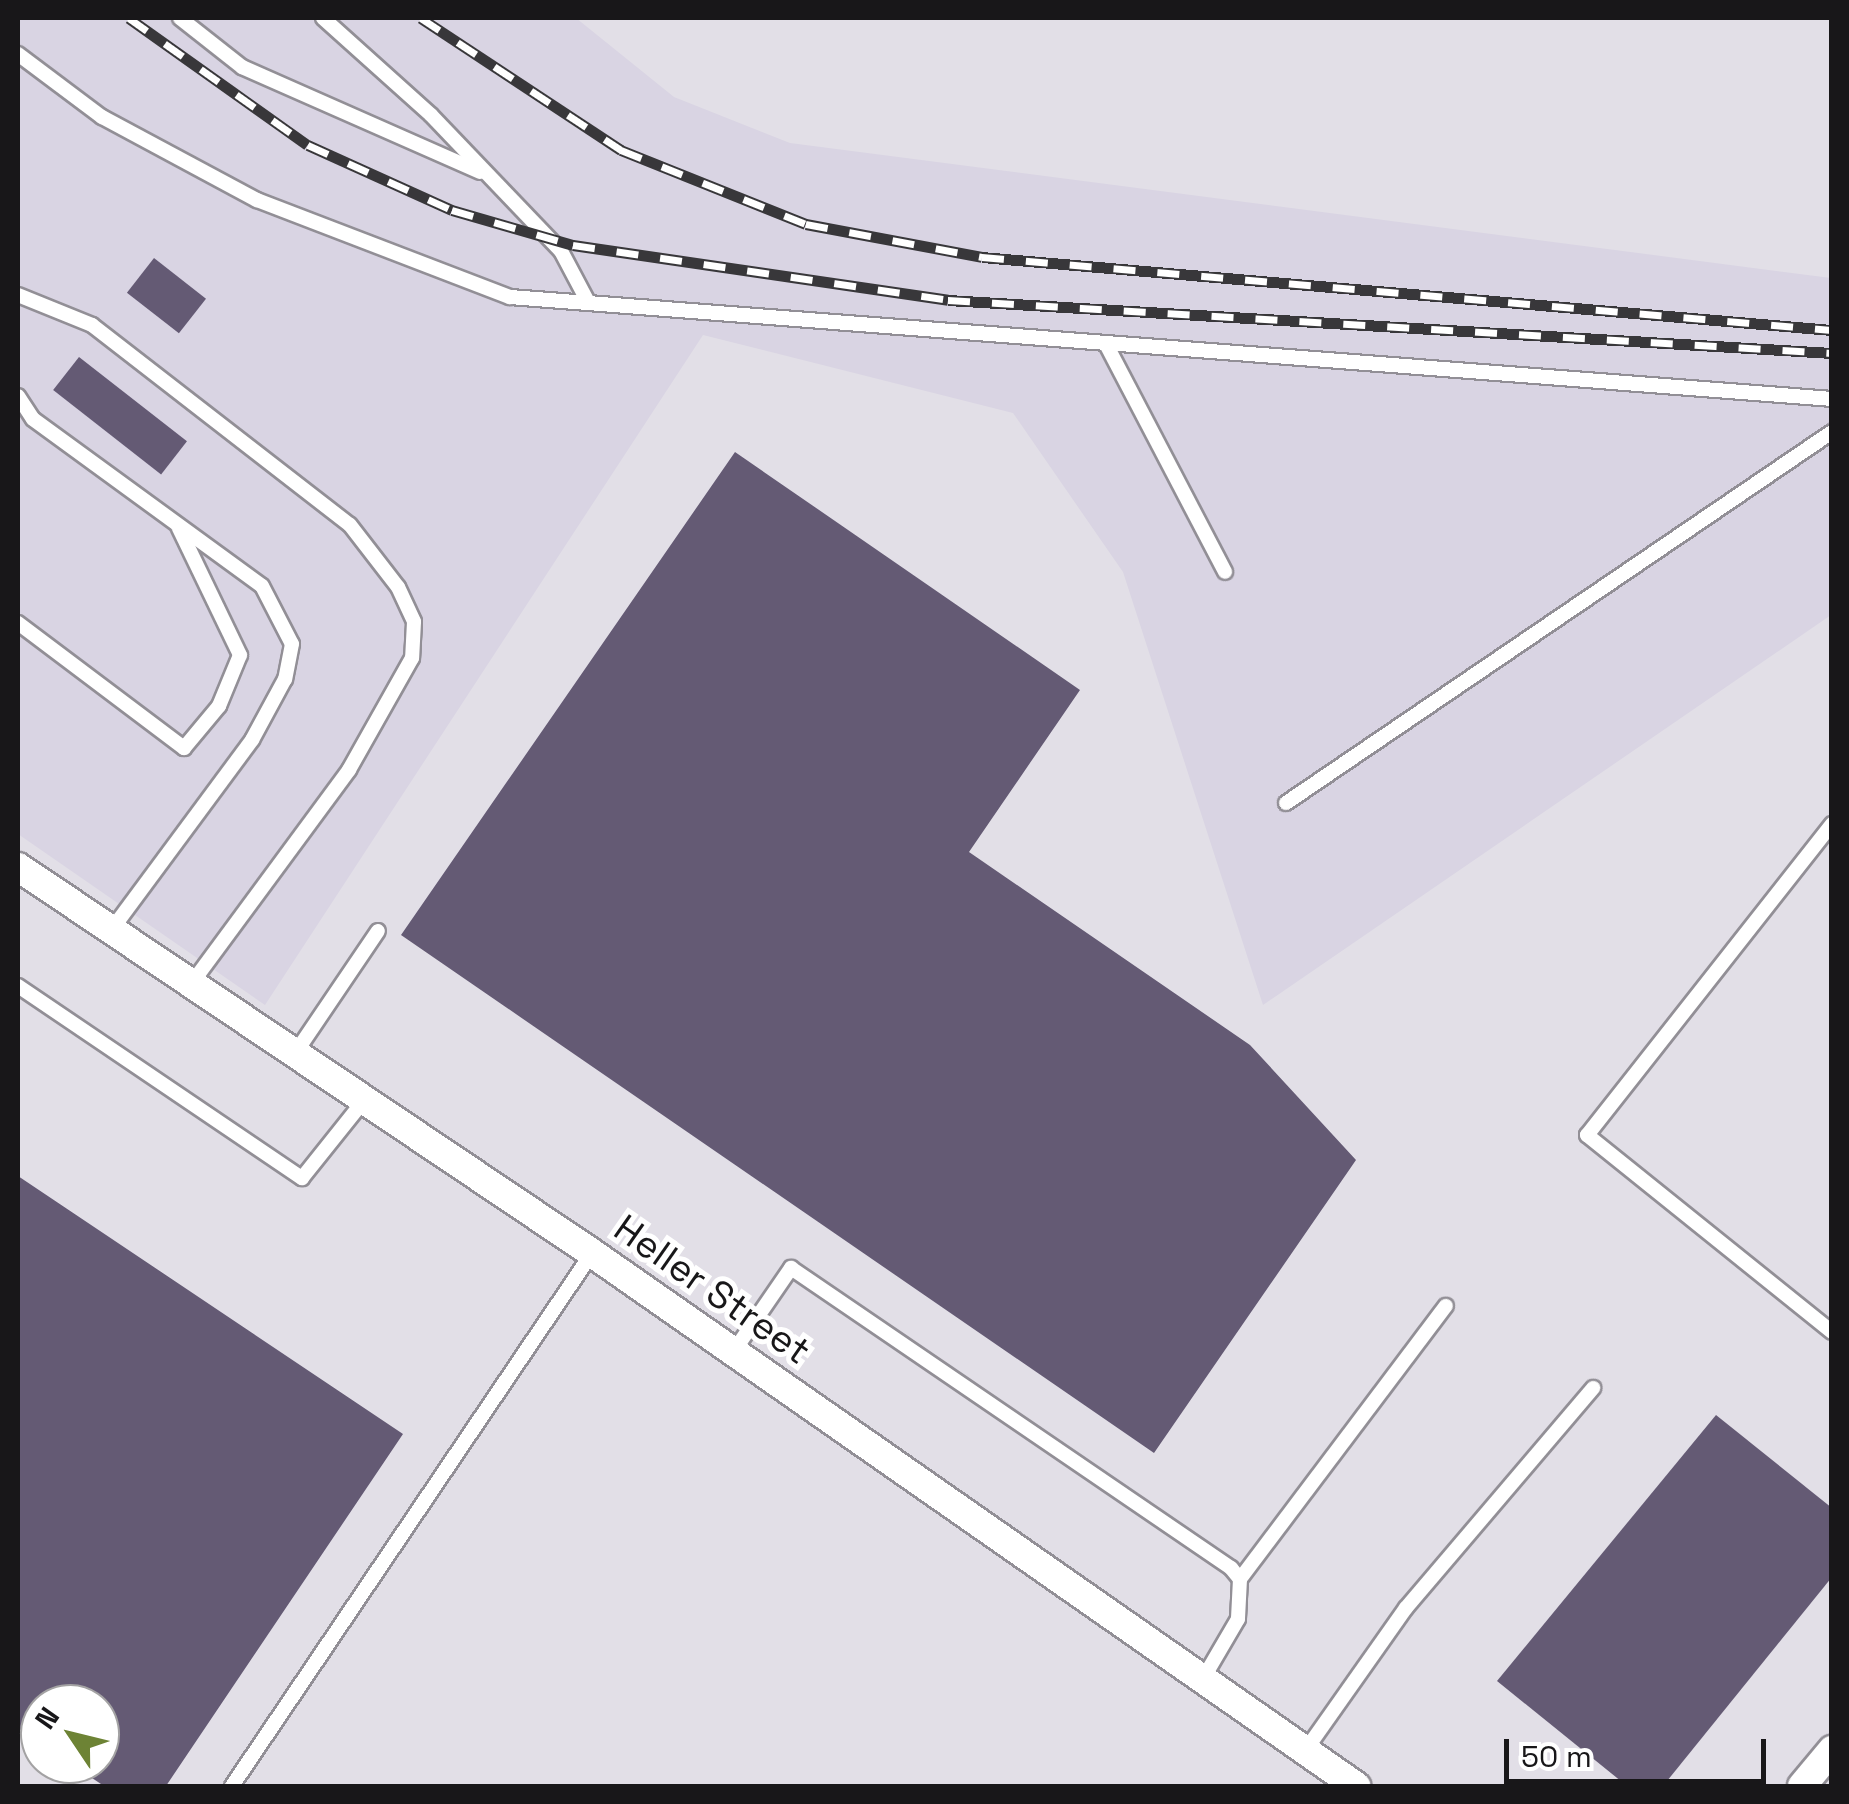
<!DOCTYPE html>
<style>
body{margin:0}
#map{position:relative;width:1849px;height:1804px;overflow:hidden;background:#e2dfe7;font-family:"Space Grotesk",sans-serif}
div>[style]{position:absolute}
.built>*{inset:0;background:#d9d4e3}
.building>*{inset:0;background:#645a74;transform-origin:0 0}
.roads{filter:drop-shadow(2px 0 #928f96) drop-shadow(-2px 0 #928f96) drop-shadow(0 2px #928f96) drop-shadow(0 -2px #928f96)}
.service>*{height:14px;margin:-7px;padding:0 7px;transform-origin:7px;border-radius:7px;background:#fff}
.minor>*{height:28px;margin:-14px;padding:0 14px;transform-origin:14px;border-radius:14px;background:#fff}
.rail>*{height:11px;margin-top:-5.5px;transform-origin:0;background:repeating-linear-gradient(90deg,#fff 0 22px,#38373a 0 44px);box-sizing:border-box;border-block:2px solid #38373a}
span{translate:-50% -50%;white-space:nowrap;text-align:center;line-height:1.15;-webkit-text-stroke:10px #fff;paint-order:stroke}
.street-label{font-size:38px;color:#181719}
.frame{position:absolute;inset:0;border:20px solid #181719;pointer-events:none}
.north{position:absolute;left:20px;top:1684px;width:100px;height:100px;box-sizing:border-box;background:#fff;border:2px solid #a3a2a3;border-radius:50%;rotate:305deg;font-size:28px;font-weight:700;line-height:40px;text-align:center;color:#181719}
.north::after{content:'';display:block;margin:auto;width:35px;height:45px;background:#6d8335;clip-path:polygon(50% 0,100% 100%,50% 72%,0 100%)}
.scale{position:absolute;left:1504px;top:1739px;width:262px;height:45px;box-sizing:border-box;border:5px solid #181719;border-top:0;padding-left:12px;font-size:30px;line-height:35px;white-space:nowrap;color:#181719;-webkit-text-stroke:8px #fff;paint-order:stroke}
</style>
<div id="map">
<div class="built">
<i style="clip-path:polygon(18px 18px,576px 18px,674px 97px,790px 143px,1831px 278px,1831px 615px,1263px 1005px,1123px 572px,1013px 413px,703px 335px,265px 1005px,18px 834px)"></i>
</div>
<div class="building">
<i style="left:154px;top:258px;width:66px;height:44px;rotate:38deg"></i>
<i style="left:79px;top:357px;width:137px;height:42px;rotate:38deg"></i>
<i style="clip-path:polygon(735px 452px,1080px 690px,969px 852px,1250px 1045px,1356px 1160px,1154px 1453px,401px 935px)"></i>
<i style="clip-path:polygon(18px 1176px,403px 1434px,166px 1786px,104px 1786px,71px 1764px,100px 1764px,100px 1704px,40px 1704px,40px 1743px,18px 1728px)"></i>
<i style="clip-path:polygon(1716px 1415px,1832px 1508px,1832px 1577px,1663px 1786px,1627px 1786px,1497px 1681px)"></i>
</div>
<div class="roads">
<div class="service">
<i style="left:180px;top:18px;width:79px;rotate:38.3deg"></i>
<i style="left:242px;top:67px;width:260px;rotate:23.8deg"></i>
<i style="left:323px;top:18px;width:145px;rotate:41.9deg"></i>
<i style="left:431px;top:115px;width:188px;rotate:46.3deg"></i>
<i style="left:561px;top:251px;width:58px;rotate:62.1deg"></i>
<i style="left:18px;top:54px;width:105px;rotate:36.9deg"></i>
<i style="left:102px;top:117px;width:176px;rotate:28.2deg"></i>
<i style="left:257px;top:200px;width:271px;rotate:21deg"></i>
<i style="left:510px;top:297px;width:1326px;rotate:4.41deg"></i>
<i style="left:18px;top:295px;width:80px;rotate:22.1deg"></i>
<i style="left:92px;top:325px;width:326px;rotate:37.8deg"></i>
<i style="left:350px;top:525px;width:78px;rotate:52.3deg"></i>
<i style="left:398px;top:587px;width:38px;rotate:65deg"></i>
<i style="left:414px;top:622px;width:36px;rotate:93deg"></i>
<i style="left:412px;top:658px;width:129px;rotate:119.4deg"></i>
<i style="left:349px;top:770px;width:265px;rotate:126.4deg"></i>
<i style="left:1106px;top:344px;width:257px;rotate:62.4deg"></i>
<i style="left:18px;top:396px;width:27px;rotate:57deg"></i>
<i style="left:33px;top:419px;width:283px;rotate:36.1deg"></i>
<i style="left:262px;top:586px;width:65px;rotate:62.7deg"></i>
<i style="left:292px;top:644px;width:36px;rotate:101deg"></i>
<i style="left:285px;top:679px;width:69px;rotate:118.4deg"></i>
<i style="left:252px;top:740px;width:235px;rotate:126.5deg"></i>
<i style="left:18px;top:623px;width:208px;rotate:37deg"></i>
<i style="left:184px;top:748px;width:55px;rotate:-50.2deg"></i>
<i style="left:219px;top:706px;width:55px;rotate:-67.6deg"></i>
<i style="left:240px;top:655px;width:141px;rotate:-115.7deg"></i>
<i style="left:1286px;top:803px;width:660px;rotate:-34.2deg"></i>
<i style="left:1832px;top:824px;width:396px;rotate:128.2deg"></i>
<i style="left:1587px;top:1135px;width:314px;rotate:38.8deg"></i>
<i style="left:18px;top:986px;width:343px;rotate:34.1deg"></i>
<i style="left:302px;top:1178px;width:101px;rotate:-51.4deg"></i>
<i style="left:296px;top:1052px;width:146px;rotate:-55.9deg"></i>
<i style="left:734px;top:1351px;width:101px;rotate:-55.5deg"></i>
<i style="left:791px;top:1268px;width:533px;rotate:34.29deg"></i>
<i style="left:1231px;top:1568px;width:14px;rotate:51deg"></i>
<i style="left:1240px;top:1579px;width:40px;rotate:92.9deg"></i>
<i style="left:1238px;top:1619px;width:69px;rotate:120.3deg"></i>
<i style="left:1240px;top:1579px;width:342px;rotate:-53deg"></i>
<i style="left:1305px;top:1751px;width:175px;rotate:-54.8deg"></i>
<i style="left:1406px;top:1608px;width:289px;rotate:-49.6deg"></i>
<i style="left:232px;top:1786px;width:643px;rotate:-55.96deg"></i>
</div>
<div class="minor">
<i style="left:18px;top:867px;width:692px;rotate:33.92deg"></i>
<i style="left:592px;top:1253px;width:932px;rotate:34.9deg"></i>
<i style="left:1802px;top:1786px;width:47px;rotate:-50.2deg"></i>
</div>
</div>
<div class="rail">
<i style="left:129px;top:18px;width:219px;rotate:35.4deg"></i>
<i style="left:308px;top:145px;width:158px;rotate:24.3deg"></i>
<i style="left:452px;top:210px;width:126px;rotate:16.1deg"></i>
<i style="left:573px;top:245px;width:379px;rotate:8.3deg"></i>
<i style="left:948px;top:300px;width:886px;rotate:3.43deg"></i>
<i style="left:421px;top:18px;width:240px;rotate:33.4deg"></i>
<i style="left:621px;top:150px;width:199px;rotate:21.8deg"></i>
<i style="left:806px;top:224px;width:179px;rotate:10.6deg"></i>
<i style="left:982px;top:257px;width:853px;rotate:4.91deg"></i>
</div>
<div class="street-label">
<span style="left:712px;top:1290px;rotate:35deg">Heller Street</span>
</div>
<div class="frame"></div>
<div class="north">N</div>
<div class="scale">50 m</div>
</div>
